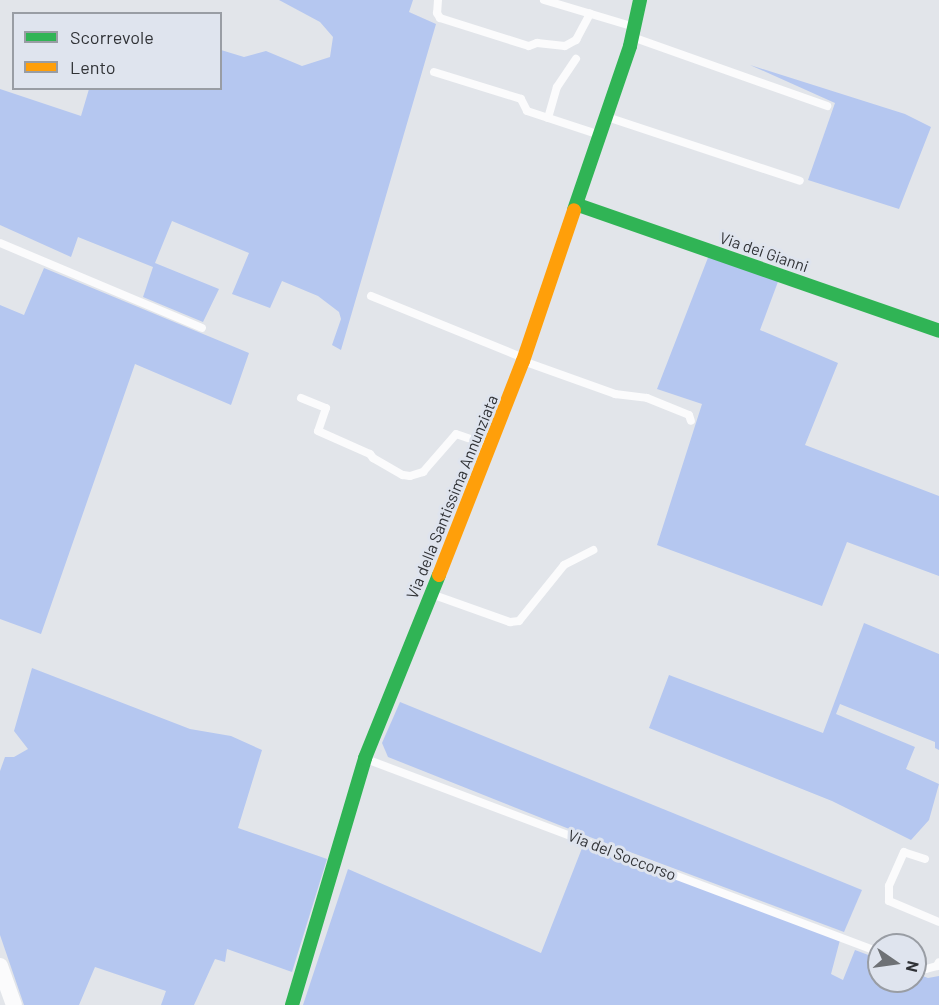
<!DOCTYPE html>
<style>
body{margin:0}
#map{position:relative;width:939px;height:1005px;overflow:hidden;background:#e2e5ea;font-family:Barlow,sans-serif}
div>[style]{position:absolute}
.green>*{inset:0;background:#b5c7f0}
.lane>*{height:8px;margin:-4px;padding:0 4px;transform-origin:4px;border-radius:4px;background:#fbfbfc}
.street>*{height:16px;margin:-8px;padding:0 8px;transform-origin:8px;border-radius:8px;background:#fbfbfc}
.fast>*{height:14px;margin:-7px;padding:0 7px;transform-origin:7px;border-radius:7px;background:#30b455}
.slow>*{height:14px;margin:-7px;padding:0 7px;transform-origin:7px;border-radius:7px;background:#ff9f0a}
span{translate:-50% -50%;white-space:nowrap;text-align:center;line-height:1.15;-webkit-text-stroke:6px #dfe4ee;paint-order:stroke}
.street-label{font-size:16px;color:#303236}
.legend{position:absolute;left:12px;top:12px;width:210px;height:78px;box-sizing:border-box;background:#dfe4ee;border:2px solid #999da4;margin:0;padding:8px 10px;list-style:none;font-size:18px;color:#303236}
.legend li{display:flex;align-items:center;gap:12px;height:30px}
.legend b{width:30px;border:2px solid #999da4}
.north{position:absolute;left:867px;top:933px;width:60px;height:60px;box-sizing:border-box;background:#dfe4ee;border:2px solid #999da4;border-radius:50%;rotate:103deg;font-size:16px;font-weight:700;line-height:24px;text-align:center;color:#303236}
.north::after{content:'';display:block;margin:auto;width:21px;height:27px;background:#6e7175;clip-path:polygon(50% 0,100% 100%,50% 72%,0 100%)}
</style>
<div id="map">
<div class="green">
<i style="clip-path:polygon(279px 0,413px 0,409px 12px,436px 24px,341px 350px,332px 345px,341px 319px,339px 312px,318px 296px,282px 281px,270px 308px,232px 294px,249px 253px,172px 221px,155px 263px,219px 289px,203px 322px,143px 297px,153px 267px,78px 237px,71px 257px,0 225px,0 89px,81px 116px,89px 89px,220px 88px,221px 50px,244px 57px,266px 51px,302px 66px,330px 57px,333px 37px,320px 22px)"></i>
<i style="clip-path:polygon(750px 65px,905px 114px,931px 127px,899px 209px,808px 180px,835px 103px)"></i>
<i style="clip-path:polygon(709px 255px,779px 279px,760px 330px,838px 363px,805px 445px,939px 496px,939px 576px,847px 542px,822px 606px,657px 545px,702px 404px,657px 389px)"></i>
<i style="clip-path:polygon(44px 268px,249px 353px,231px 405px,135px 364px,41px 634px,0 619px,0 305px,24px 315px)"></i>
<i style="clip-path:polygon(864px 623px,939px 654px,939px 750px,935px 748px,935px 742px,840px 704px,836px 714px,915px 747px,906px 769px,939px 784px,929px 820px,911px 840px,832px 801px,649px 728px,669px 675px,823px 733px)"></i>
<i style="clip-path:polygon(32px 668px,190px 729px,231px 736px,262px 750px,238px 828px,327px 859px,292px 972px,227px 949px,225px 962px,215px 959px,194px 1005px,161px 1005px,166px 991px,95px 967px,79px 1005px,24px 1005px,0 935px,0 771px,5px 757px,14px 757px,28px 749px,14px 731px)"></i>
<i style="clip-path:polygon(400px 702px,862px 890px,844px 932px,587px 836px,388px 757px,382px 743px)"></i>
<i style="clip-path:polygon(584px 843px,840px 940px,831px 974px,843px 980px,855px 950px,879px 959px,879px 981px,915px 981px,915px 973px,928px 978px,939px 976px,939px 1005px,303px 1005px,348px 869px,541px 953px)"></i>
</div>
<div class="lane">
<i style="left:438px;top:0;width:13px;rotate:94deg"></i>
<i style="left:437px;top:13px;width:6px;rotate:59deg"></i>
<i style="left:440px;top:18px;width:93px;rotate:17.5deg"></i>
<i style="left:529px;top:46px;width:9px;rotate:-21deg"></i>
<i style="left:537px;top:43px;width:28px;rotate:6deg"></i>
<i style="left:565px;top:46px;width:13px;rotate:-29deg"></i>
<i style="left:576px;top:40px;width:30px;rotate:-62deg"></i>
<i style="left:544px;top:0;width:91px;rotate:16.6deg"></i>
<i style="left:635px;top:38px;width:204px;rotate:19.5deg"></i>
<i style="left:434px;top:72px;width:91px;rotate:17.2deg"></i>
<i style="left:521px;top:99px;width:13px;rotate:63deg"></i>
<i style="left:527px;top:111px;width:74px;rotate:18.2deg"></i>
<i style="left:607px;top:117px;width:203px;rotate:18.3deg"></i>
<i style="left:548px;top:118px;width:32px;rotate:-74deg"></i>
<i style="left:557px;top:87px;width:34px;rotate:-56deg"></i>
<i style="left:0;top:243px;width:219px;rotate:22.8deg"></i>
<i style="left:371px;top:296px;width:162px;rotate:22.1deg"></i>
<i style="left:523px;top:361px;width:98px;rotate:19.7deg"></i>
<i style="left:615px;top:394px;width:32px;rotate:7deg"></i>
<i style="left:647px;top:398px;width:45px;rotate:22deg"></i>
<i style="left:689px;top:415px;width:6px;rotate:72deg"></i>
<i style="left:301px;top:398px;width:27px;rotate:22deg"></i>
<i style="left:326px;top:408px;width:24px;rotate:109deg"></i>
<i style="left:318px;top:431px;width:57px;rotate:23.9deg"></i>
<i style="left:370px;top:454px;width:5px;rotate:53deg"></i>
<i style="left:373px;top:458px;width:34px;rotate:30deg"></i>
<i style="left:403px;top:475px;width:7px;rotate:8deg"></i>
<i style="left:410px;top:476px;width:14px;rotate:-17deg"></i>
<i style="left:423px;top:472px;width:50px;rotate:-49deg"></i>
<i style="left:456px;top:434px;width:34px;rotate:19deg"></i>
<i style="left:434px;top:595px;width:81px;rotate:19.6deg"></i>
<i style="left:510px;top:622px;width:9px;rotate:-6deg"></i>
<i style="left:519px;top:621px;width:72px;rotate:-51.2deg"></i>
<i style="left:564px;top:565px;width:33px;rotate:-27deg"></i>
<i style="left:366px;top:759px;width:548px;rotate:20.62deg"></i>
<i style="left:925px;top:859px;width:22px;rotate:-162deg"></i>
<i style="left:904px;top:852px;width:37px;rotate:114deg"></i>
<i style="left:889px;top:886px;width:15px;rotate:90deg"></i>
<i style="left:889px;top:901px;width:54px;rotate:22.8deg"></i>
<i style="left:915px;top:966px;width:11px;rotate:15deg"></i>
<i style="left:926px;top:969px;width:11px;rotate:-15deg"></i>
<i style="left:937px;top:966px;width:4px;rotate:-63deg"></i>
</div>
<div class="street">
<i style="left:0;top:966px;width:41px;rotate:70.3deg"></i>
</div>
<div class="fast">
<i style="left:578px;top:205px;width:382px;rotate:19.2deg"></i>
<i style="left:574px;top:210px;width:173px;rotate:-71.1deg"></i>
<i style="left:630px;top:46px;width:47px;rotate:-77.7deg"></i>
<i style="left:292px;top:1005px;width:258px;rotate:-73.5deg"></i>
<i style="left:365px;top:758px;width:197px;rotate:-68deg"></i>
</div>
<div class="slow">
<i style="left:439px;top:575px;width:230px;rotate:-68.6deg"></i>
<i style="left:523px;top:361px;width:159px;rotate:-71.3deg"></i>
</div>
<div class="street-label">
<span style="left:764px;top:252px;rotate:19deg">Via dei Gianni</span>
<span style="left:452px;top:497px;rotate:-68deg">Via della Santissima Annunziata</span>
<span style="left:622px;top:855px;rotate:21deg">Via del Soccorso</span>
</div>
<ul class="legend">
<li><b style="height:8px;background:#30b455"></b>Scorrevole</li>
<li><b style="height:8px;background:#ff9f0a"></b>Lento</li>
</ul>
<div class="north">N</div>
</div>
